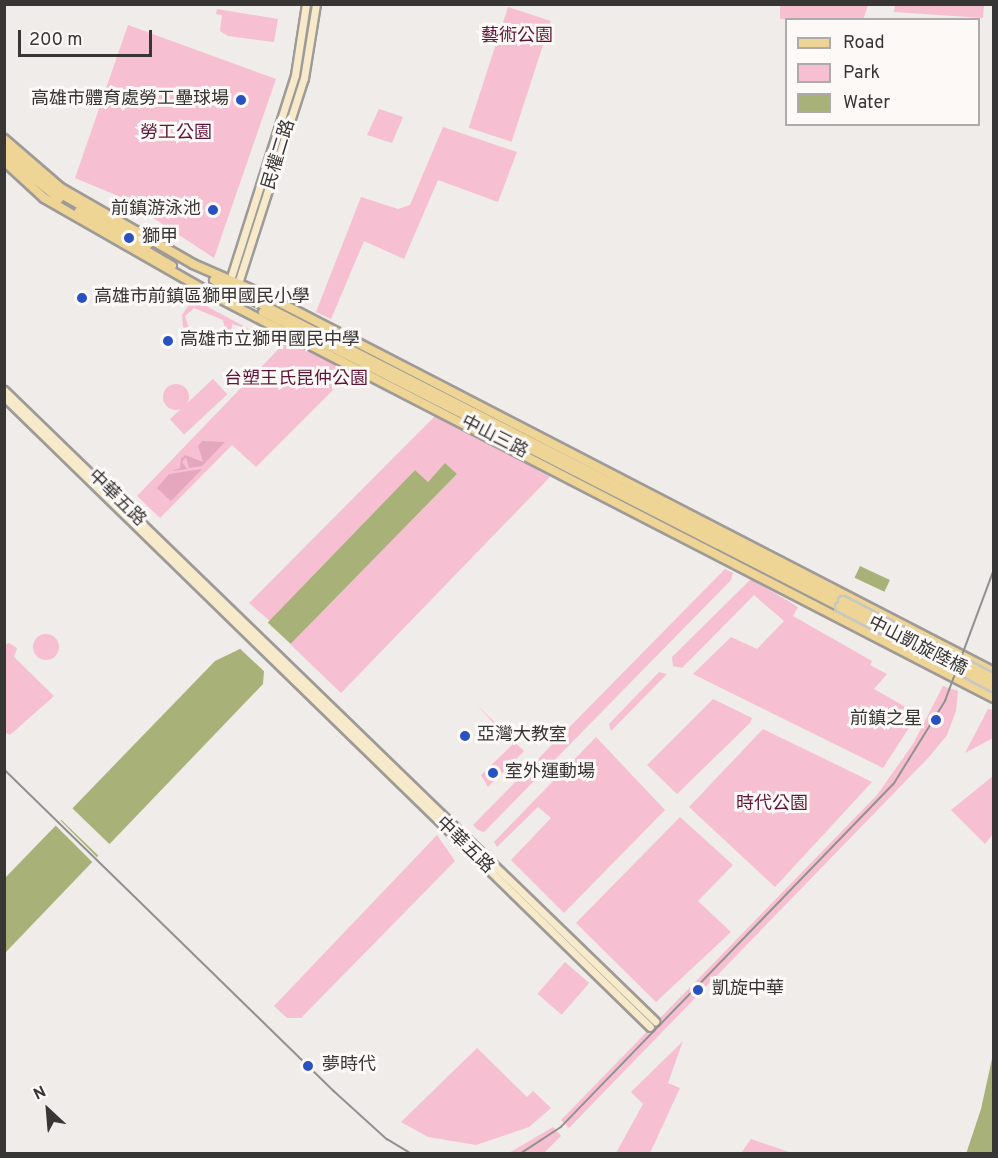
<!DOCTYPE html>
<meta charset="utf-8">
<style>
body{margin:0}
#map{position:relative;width:998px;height:1158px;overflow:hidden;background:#efecea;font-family:Overpass,"Noto Sans TC",sans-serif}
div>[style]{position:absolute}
.green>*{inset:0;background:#f6bfd2;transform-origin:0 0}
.round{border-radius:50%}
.forest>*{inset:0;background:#e5a7bd}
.water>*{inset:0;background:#a8b278;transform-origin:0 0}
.pier>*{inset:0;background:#efecea;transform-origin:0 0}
.roads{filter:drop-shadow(2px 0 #9d9a98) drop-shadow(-2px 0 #9d9a98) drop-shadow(0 2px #9d9a98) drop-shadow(0 -2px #9d9a98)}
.secondary>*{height:7px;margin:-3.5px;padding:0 3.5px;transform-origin:3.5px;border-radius:3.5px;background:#f7eaca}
.primary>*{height:8px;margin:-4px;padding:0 4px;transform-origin:4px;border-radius:4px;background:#eed495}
.tram>*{height:1.5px;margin:-0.75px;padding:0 0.75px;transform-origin:0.75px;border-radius:0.75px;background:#92918f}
.bridges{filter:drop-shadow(2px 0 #c7c7c6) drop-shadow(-2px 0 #c7c7c6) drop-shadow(0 2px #c7c7c6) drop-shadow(0 -2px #c7c7c6)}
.primary-bridge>*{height:8px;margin:-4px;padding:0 4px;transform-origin:4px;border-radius:4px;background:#eed495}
.dots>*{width:16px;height:16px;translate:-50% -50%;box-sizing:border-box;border:3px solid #fcf9f7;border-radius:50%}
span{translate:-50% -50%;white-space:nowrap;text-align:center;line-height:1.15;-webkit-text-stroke:6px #fcf9f7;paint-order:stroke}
.park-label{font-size:18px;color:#5e1638}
.poi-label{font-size:18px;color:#373635}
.right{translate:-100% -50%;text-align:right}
.left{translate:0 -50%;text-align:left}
.street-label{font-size:18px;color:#373635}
.frame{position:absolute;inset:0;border:6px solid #373635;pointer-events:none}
.legend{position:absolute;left:785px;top:18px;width:195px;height:108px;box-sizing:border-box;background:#fcf9f7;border:2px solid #adaba9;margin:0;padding:8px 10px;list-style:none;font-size:18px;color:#373635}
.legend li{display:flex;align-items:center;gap:12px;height:30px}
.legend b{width:30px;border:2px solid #adaba9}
.north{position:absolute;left:18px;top:1080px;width:60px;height:60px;-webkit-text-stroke:4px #fcf9f7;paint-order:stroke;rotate:334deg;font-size:16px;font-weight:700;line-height:24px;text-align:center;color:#373635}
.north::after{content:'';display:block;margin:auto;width:21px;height:27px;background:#373635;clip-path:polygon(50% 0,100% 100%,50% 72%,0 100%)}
.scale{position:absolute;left:18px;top:30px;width:134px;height:27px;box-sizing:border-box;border:3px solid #373635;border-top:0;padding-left:8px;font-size:18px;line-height:21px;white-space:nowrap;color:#373635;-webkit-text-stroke:4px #fcf9f7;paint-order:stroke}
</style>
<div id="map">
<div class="green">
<i style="clip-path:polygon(780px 5px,780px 4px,868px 5px,863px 20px,780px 19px)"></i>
<i style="clip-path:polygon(895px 5px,895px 4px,993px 5px,984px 5px,983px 18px,894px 12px)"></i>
<i style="left:508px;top:7px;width:45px;height:127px;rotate:18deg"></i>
<i style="clip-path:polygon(217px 9px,278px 19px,274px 42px,228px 36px,220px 31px,222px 15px,216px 14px)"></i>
<i style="clip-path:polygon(128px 25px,276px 79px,214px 258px,123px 198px,75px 178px)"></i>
<i style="clip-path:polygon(379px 109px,403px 117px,392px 143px,367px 135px)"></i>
<i style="clip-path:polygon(443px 127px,517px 152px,498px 202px,438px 180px,404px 259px,364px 241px,331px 319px,316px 312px,361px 197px,398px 209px,410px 205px)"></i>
<i style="clip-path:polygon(evenodd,193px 299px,251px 330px,232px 324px,231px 338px,214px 346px,183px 327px,182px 315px,193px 299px,194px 308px,223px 320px,227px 336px,213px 341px,189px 328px,185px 316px,194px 308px)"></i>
<i style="clip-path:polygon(290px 337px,352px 371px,256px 467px,232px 445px,160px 518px,137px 496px)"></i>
<i style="left:213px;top:379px;width:21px;height:59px;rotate:47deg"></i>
<i class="round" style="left:163px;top:384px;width:26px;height:26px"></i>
<i style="clip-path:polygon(437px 414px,550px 477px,341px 693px,290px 644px,457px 474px,445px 464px,428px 482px,415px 470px,270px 621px,249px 603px)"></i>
<i style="clip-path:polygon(725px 569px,733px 573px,731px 580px,484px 832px,478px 830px,473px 825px)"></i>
<i style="clip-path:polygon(751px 579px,798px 607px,793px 616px,872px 661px,870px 665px,887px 674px,874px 689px,918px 714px,883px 768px,693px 674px,731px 637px,757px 649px,784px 621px,754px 595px,682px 668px,673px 666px,672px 657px)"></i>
<i class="round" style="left:33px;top:634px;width:26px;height:26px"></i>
<i style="clip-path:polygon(9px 643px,17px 648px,14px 657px,54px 696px,10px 735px,4px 732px,4px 645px)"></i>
<i style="clip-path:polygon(659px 672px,667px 674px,611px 731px,609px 724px)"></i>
<i style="clip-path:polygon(943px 686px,958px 691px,956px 711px,947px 735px,929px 757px,569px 1128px,561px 1120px,877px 795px,913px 744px)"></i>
<i style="clip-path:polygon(713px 699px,752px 718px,750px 723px,677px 794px,647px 765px)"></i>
<i style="clip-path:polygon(477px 705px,524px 751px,488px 787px,481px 775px,513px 744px)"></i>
<i style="clip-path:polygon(988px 709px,993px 710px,993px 738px,965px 753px)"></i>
<i style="clip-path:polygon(763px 729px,872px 782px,775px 887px,689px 807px)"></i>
<i style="clip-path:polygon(596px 737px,665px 810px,564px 913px,511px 860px,551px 818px,538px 807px,497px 847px,494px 842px)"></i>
<i style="clip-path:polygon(993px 776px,993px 834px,985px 844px,951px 810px)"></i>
<i style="clip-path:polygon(680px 817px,733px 865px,698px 901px,731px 932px,656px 1002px,576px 923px)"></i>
<i style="clip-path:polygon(437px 835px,455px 861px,301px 1018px,287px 1018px,274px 1006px)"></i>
<i style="left:565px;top:962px;width:32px;height:42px;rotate:41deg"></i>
<i style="clip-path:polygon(683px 1041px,668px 1083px,680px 1088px,650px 1153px,616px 1153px,643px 1104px,631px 1092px)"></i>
<i style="clip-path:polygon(477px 1048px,527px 1097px,533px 1091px,551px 1108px,529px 1127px,476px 1145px,428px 1137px,401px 1122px)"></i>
<i style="clip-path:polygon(553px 1127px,561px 1136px,544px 1153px,509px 1153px)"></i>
<i style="clip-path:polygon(751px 1139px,792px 1153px,741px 1153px)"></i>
</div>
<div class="forest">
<i style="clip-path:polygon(202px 441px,225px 442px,202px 466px,189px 468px,186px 457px,182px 462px,187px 469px,172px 471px,180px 468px,181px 459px,185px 455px,203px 462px,198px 446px)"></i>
<i style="clip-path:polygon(202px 469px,171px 501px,157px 488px,169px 474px)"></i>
</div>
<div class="water">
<i style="clip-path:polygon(445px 463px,457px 474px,264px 671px,263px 684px,5px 953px,5px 878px,215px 661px,244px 647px,415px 470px,428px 482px)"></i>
<i style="left:860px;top:566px;width:33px;height:13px;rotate:25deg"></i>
<i style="clip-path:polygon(993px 1054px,993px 1153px,966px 1154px,981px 1109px)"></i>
</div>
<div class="pier">
<i style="left:266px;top:621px;width:35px;height:38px;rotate:43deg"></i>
<i style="left:71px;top:807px;width:54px;height:16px;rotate:44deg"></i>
<i style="left:59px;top:819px;width:55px;height:7px;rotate:45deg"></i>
</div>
<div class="roads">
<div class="secondary">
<i style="left:224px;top:299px;width:235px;rotate:-72.4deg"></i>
<i style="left:295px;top:75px;width:72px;rotate:-81.2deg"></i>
<i style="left:232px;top:302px;width:235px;rotate:-72.2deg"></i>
<i style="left:304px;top:78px;width:75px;rotate:-80.8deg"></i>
<i style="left:4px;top:390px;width:907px;rotate:44.11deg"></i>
<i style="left:4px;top:397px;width:902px;rotate:44.28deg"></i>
</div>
<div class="primary">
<i style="left:4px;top:139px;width:75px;rotate:40.7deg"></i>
<i style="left:61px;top:188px;width:152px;rotate:29.9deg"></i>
<i style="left:193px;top:264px;width:83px;rotate:23.5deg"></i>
<i style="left:269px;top:297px;width:816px;rotate:27.35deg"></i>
<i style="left:4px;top:147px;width:72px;rotate:39.9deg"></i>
<i style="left:59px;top:193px;width:103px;rotate:29.5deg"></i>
<i style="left:8px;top:157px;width:66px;rotate:39.5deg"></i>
<i style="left:4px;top:161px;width:54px;rotate:42.8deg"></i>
<i style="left:44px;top:198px;width:197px;rotate:29.8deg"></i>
<i style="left:215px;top:296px;width:877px;rotate:27.3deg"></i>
<i style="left:79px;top:211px;width:108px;rotate:30.6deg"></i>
<i style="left:214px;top:280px;width:706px;rotate:27.04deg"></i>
<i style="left:263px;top:312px;width:648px;rotate:27.08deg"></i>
</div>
</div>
<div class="tram">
<i style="left:4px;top:769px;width:461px;rotate:44.3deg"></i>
<i style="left:334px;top:1091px;width:72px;rotate:42.2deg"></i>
<i style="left:387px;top:1139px;width:29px;rotate:31deg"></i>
<i style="left:520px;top:1154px;width:49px;rotate:-33.4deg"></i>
<i style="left:561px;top:1127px;width:477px;rotate:-45.9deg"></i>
<i style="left:893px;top:785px;width:99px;rotate:-58.2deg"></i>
<i style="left:945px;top:701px;width:141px;rotate:-69.6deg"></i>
</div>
<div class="bridges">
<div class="primary-bridge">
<i style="left:843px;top:601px;width:170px;rotate:27.3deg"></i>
<i style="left:840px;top:607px;width:174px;rotate:27.5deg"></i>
</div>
</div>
<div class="dots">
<i style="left:241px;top:100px;background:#2951c0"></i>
<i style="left:213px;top:210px;background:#2951c0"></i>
<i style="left:129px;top:238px;background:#2951c0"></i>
<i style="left:82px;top:298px;background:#2951c0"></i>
<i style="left:168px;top:341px;background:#2951c0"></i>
<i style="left:936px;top:720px;background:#2951c0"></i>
<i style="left:465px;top:736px;background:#2951c0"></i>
<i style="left:493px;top:773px;background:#2951c0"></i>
<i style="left:698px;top:990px;background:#2951c0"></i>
<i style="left:308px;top:1066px;background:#2951c0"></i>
</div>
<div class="park-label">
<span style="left:517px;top:37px">藝術公園</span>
<span style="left:176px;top:134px">勞工公園</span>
<span style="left:296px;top:380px">台塑王氏昆仲公園</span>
<span style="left:772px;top:805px">時代公園</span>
</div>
<div class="poi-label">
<span class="right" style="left:229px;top:100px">高雄市體育處勞工壘球場</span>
<span class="right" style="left:201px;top:210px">前鎮游泳池</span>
<span class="left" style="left:142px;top:238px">獅甲</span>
<span class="left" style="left:94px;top:298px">高雄市前鎮區獅甲國民小學</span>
<span class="left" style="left:180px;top:341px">高雄市立獅甲國民中學</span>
<span class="right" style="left:922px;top:720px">前鎮之星</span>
<span class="left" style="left:477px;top:736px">亞灣大教室</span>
<span class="left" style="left:505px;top:773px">室外運動場</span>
<span class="left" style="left:712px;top:990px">凱旋中華</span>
<span class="left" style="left:322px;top:1066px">夢時代</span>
</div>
<div class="street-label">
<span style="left:280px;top:155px;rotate:-73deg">民權二路</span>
<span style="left:494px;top:438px;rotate:27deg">中山三路</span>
<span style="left:116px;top:499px;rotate:44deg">中華五路</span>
<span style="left:917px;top:647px;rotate:27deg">中山凱旋陸橋</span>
<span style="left:464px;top:846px;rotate:44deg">中華五路</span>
</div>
<div class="frame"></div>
<ul class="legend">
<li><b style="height:8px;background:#eed495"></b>Road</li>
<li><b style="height:16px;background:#f6bfd2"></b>Park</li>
<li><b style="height:16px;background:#a8b278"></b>Water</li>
</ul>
<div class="north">N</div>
<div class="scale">200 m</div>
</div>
